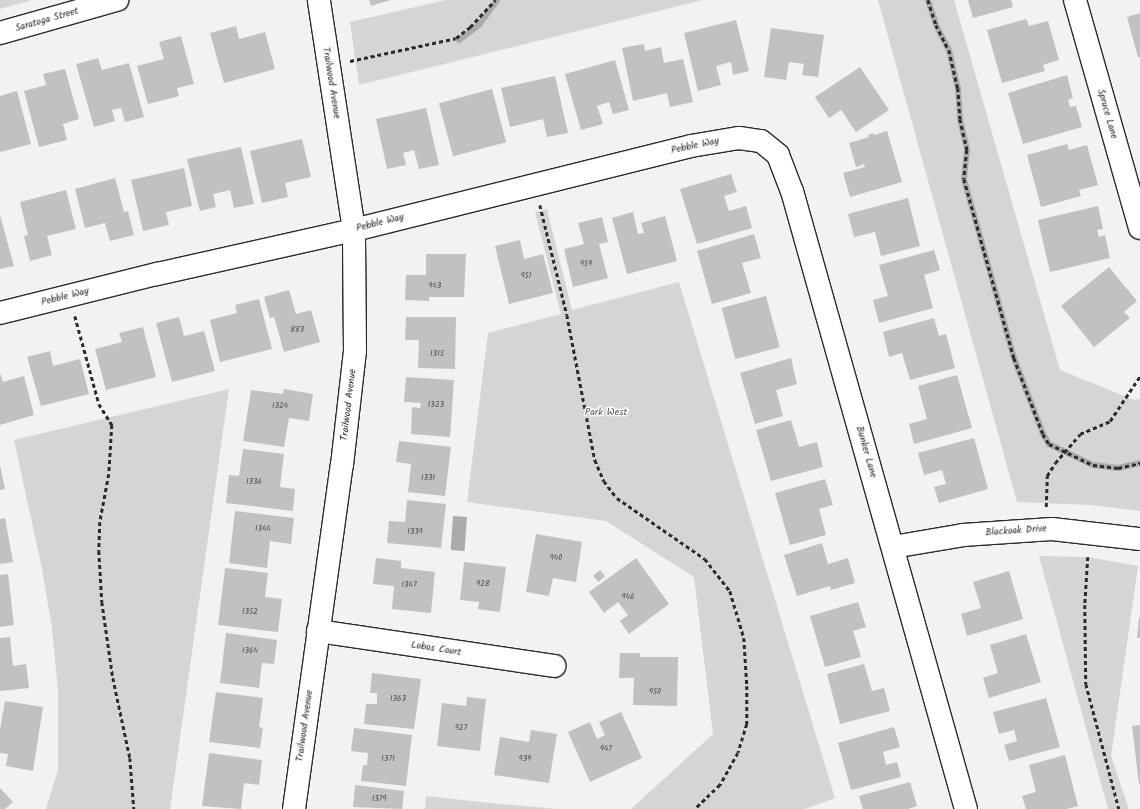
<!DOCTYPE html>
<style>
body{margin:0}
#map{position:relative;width:1140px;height:809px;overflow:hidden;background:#f2f2f2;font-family:Kalam,sans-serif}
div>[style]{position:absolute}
.green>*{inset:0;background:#d5d5d5}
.water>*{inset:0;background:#ababab;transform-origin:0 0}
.stream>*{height:6px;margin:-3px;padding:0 3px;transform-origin:3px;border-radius:3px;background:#ababab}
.building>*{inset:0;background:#c1c1c1;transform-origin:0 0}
.path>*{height:2.5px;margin-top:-1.25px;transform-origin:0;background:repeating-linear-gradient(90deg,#2b2b2b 0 4px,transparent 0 7px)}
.roads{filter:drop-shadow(1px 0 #2b2b2b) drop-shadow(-1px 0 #2b2b2b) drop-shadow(0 1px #2b2b2b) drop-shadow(0 -1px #2b2b2b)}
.street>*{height:22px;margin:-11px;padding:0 11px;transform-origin:11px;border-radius:11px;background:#fff}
.secondary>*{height:22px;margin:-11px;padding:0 11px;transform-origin:11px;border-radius:11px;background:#fff}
span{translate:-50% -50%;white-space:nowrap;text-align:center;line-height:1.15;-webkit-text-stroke:3px #fff;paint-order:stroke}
.number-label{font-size:8px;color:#505050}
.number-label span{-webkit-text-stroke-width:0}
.street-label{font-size:10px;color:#2b2b2b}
.park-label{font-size:10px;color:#565656}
</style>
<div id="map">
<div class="green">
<i style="clip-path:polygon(0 0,32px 0,0 9px)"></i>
<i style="clip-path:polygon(446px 0,703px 0,359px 85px,350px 22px)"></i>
<i style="clip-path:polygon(878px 0,954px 0,1060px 370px,1134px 400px,1140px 399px,1140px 511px,1090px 505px,1017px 502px)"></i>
<i style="clip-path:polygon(547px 209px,572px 310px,679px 282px,835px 798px,805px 809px,631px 809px,713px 734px,694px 577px,606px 521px,467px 502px,488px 333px,561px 314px,535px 212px)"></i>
<i style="clip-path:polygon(229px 389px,170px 809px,46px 809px,58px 770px,58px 691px,52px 628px,41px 564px,14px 440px)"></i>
<i style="clip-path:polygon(1039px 556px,1088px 557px,1138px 566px,1111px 756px,1129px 809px,1108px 809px)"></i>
<i style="clip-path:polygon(426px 796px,490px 803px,557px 809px,425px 809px)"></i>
</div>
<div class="water">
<i style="left:453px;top:516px;width:14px;height:34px;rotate:4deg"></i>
</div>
<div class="stream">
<i style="left:928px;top:0;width:26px;rotate:72deg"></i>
<i style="left:936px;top:25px;width:28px;rotate:63deg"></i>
<i style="left:949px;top:50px;width:39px;rotate:77deg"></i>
<i style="left:958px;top:88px;width:31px;rotate:86deg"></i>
<i style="left:960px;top:119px;width:32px;rotate:77deg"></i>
<i style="left:967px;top:150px;width:29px;rotate:96deg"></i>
<i style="left:964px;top:179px;width:186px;rotate:74.4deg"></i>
<i style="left:1014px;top:358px;width:81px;rotate:69.1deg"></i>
<i style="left:1043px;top:434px;width:12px;rotate:59deg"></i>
<i style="left:1049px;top:444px;width:49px;rotate:25.5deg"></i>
<i style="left:1093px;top:465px;width:25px;rotate:7deg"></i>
<i style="left:1118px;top:468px;width:23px;rotate:-13deg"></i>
<i style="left:459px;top:40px;width:25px;rotate:-37deg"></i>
<i style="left:479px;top:25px;width:31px;rotate:-54deg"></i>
</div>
<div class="building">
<i style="clip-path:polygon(369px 0,391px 0,371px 6px)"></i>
<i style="clip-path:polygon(968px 0,1011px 0,1013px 7px,973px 18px)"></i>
<i style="clip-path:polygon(1140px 13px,1140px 57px,1138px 57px,1127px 17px)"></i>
<i style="clip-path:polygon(1026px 19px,1029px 26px,1048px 21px,1059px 60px,1043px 65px,1045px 71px,1002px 83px,987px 30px)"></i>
<i style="clip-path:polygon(736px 20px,749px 71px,733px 75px,731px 62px,716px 66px,721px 85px,698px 91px,684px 33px)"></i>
<i style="clip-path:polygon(236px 26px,239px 39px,265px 32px,275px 69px,224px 83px,210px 33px)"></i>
<i style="clip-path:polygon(771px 28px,824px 35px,818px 77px,802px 75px,804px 64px,789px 62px,786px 80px,764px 77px)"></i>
<i style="clip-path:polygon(181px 36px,194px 84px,177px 88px,179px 96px,148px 104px,137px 66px,164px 59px,159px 42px)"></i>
<i style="clip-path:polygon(644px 44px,645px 51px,661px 47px,664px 63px,683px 59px,693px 102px,670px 107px,667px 93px,633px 101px,622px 48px)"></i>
<i style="clip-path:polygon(98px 58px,102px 70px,129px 63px,144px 117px,125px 122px,121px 108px,112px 110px,115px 121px,94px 127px,76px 64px)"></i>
<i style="clip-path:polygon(615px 60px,629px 110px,613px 114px,609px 102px,597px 106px,603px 124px,581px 130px,565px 74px)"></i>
<i style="clip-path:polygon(860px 67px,889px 110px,856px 132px,841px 110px,829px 118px,815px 97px)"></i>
<i style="clip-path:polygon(65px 69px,79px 119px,63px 124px,67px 140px,39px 147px,24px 91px,46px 85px,43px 74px)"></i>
<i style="clip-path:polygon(1067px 75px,1073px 98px,1068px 100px,1070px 107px,1076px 106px,1082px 127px,1023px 144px,1008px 93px)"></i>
<i style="clip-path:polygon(555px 76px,568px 133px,547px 137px,543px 119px,510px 127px,501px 88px)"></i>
<i style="left:492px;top:89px;width:55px;height:55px;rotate:75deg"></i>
<i style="clip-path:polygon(17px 91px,31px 144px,0 152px,0 96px)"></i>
<i style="clip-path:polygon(426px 108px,439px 165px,419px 169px,414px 150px,403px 153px,406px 165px,387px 169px,376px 119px)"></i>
<i style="clip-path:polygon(887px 131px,902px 182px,850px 197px,843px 173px,865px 167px,864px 164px,856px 167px,849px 143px,869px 137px,868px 135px,873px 133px,874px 135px)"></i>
<i style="clip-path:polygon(302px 139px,311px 177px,285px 183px,288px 197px,262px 203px,250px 151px)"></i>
<i style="clip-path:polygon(1067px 144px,1069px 150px,1087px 145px,1098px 185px,1079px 190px,1081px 196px,1041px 207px,1027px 155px)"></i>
<i style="clip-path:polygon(241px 147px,254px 204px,234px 208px,230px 190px,213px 194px,216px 207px,200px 211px,187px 159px)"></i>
<i style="clip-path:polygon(184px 168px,192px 206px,166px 212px,169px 225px,143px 231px,131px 180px)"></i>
<i style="clip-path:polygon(731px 174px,737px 192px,724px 196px,729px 211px,746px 206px,752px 228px,697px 244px,680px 189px)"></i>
<i style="clip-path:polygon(115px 178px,124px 212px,128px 211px,134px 235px,110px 241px,105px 223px,85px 228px,75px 189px)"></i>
<i style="clip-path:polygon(66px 190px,76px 229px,47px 236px,52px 255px,30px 261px,24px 236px,28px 235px,20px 202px)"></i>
<i style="clip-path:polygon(908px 198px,920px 246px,881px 256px,875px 232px,854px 237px,848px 214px)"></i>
<i style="clip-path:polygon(1098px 206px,1103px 229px,1097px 230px,1099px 237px,1105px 235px,1110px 258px,1050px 272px,1038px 220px)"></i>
<i style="clip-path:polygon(633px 212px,638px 234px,644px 233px,641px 223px,665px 216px,677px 261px,627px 274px,612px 218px)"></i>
<i style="clip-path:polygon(0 215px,14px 266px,0 269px)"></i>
<i style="clip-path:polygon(602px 217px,608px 242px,599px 244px,608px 278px,573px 287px,564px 249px,584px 244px,578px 223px)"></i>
<i style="clip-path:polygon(754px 234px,761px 258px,742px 263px,751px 293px,712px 304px,697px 251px)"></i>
<i style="clip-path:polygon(520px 240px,524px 259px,543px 254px,553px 293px,509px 304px,495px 246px)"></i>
<i style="clip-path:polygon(934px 250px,940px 270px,924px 275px,933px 308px,879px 323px,873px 300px,888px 296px,879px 265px)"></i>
<i style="clip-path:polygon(426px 254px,466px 254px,464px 297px,429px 297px,429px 301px,405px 300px,406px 275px,426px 275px)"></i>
<i style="clip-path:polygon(1109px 267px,1137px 301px,1124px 312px,1130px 318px,1094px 347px,1061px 306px)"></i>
<i style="clip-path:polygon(289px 290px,296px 314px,311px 310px,320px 342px,284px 352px,274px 317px,270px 318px,264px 297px)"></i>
<i style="left:766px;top:296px;width:53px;height:46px;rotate:75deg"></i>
<i style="clip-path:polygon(259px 299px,272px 349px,220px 362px,210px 320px,237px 313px,235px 305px)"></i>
<i style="clip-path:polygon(179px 317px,184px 336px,204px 331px,215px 371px,172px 382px,156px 323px)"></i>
<i style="clip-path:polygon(406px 317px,456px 317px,455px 369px,418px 368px,419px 340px,405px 340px)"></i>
<i style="clip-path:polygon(934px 318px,939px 336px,946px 334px,955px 368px,910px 380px,902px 353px,889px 357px,883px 332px)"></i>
<i style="clip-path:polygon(143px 327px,156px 377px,106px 390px,95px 349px,122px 342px,119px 333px)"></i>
<i style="clip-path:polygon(50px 351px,53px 366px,80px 359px,89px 394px,41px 406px,27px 357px)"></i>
<i style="clip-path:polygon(791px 358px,797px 384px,776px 390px,783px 416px,755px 424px,740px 373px)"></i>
<i style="clip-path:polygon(0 373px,3px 382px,24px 376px,34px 415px,0 425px)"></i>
<i style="clip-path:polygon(957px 375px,972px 428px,914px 444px,909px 424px,927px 419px,918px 386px)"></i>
<i style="clip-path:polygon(406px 377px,454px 380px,450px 437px,411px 434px,412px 407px,420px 408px,421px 403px,404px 402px)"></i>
<i style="clip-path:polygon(284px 389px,313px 394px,309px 421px,289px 418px,284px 447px,243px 441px,251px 390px,283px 394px)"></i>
<i style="clip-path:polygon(791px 420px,799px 447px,817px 442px,823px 467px,771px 481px,756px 430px)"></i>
<i style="clip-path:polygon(974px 438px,988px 489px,939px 503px,934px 487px,946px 484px,942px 470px,924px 475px,918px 453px)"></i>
<i style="clip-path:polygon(399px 441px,451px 447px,445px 496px,408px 492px,411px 464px,396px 462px)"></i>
<i style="clip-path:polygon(243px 449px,284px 454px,280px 487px,295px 489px,293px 511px,226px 503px,229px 475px,239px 476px)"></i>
<i style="clip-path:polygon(0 465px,5px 489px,0 490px)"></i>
<i style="clip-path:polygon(825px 479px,833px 505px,819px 509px,826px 535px,790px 545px,775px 493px)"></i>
<i style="clip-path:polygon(407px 500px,446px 504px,441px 548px,387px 543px,389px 521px,405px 522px)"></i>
<i style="clip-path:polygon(235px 511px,294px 518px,291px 544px,270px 541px,267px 568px,229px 563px)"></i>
<i style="clip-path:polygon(5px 518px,13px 562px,0 564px,0 519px)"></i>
<i style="clip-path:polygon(536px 534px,582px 542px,576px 582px,553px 578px,549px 596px,526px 592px)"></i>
<i style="clip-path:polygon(822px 543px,828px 564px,848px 558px,855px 583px,831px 590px,830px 586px,797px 596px,784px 555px)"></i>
<i style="clip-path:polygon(376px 558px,401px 561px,401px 568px,435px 572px,431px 613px,392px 609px,394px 586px,373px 584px)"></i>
<i style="clip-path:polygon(636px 558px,669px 604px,629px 634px,620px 621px,628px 615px,618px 602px,604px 613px,589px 592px)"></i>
<i style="clip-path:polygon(464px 562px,506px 567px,500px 612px,478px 609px,479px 602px,460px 600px)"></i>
<i style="clip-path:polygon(225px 568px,268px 573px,265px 597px,282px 599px,278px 632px,218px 625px)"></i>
<i style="left:600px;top:570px;width:8px;height:9px;rotate:50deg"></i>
<i style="clip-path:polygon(1009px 571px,1023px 619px,967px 636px,961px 614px,981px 608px,973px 582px)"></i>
<i style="clip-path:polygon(8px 574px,14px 625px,0 627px,0 575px)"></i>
<i style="clip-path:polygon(858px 602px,866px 627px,853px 631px,861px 657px,825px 667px,810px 616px)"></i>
<i style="clip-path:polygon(1139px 618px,1140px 618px,1140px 638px,1137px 638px)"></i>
<i style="clip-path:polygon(226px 633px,277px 640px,274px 664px,262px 663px,259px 688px,220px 683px)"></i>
<i style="clip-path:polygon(1026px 634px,1041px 682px,989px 698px,983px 678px,998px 673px,990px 645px)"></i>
<i style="clip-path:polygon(10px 637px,13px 666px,26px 664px,29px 688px,0 691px,0 638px)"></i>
<i style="clip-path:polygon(620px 653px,640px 653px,640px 657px,678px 657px,677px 706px,633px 705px,634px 678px,619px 678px)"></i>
<i style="clip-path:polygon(864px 664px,872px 691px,884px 688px,890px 711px,840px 724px,827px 674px)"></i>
<i style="clip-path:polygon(372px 673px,421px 679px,414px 729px,364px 724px,366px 704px,377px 704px,377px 693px,370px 693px)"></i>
<i style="clip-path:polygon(216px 692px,263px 698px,259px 727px,263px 728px,260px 748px,209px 742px)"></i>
<i style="clip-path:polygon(467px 697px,486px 699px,480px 751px,437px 746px,442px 703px,466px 706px)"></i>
<i style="clip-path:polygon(1046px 698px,1060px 747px,1009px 761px,1004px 745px,1017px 741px,1014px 730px,999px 734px,993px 712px)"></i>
<i style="clip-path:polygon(5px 701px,43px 707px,33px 771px,6px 766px,8px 754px,0 753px,0 729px)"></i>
<i style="clip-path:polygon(621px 712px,642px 758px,590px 782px,568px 732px,590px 722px,597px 739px,605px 735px,599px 722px)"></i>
<i style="clip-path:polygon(1140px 725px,1140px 784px,1139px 784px,1132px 726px)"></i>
<i style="clip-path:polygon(894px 727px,900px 747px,883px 752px,886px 765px,897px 762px,901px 777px,851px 790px,838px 743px)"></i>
<i style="clip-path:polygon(354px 728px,412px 735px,406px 786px,361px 781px,363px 765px,367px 765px,368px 753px,351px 751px)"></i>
<i style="clip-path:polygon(531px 730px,557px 734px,549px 783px,494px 775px,500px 737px,529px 742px)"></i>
<i style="clip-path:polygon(209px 753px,262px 760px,259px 785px,244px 783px,241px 809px,202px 806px)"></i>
<i style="clip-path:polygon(1065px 755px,1078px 806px,1066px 809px,1026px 809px,1022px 796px,1036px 792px,1029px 765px)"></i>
<i style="clip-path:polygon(910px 782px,917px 806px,908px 809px,863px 809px,859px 796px)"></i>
<i style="clip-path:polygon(355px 785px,404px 791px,402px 809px,353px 807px)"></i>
<i style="clip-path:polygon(0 788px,13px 802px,5px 809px,0 809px)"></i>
</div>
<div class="path">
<i style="left:928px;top:0;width:26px;rotate:72deg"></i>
<i style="left:936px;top:25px;width:28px;rotate:63deg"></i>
<i style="left:949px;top:50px;width:39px;rotate:77deg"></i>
<i style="left:958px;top:88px;width:31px;rotate:86deg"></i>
<i style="left:960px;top:119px;width:32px;rotate:77deg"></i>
<i style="left:967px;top:150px;width:29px;rotate:96deg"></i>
<i style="left:964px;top:179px;width:186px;rotate:74.4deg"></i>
<i style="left:1014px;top:358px;width:81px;rotate:69.1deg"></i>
<i style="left:1043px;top:434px;width:12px;rotate:59deg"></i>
<i style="left:1049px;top:444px;width:49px;rotate:25.5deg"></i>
<i style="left:1093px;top:465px;width:25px;rotate:7deg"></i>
<i style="left:1118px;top:468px;width:23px;rotate:-13deg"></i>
<i style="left:350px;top:61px;width:108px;rotate:-12.2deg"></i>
<i style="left:456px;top:38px;width:18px;rotate:-38deg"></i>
<i style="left:470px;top:27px;width:37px;rotate:-47deg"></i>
<i style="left:540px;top:205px;width:113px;rotate:76.2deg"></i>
<i style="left:567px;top:315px;width:148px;rotate:79.1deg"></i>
<i style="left:595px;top:460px;width:23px;rotate:67deg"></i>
<i style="left:604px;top:481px;width:21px;rotate:53deg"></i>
<i style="left:617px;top:498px;width:107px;rotate:34.7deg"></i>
<i style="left:705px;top:559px;width:41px;rotate:52deg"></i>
<i style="left:730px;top:591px;width:49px;rotate:73.4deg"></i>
<i style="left:744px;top:638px;width:48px;rotate:86.4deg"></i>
<i style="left:747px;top:686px;width:38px;rotate:90deg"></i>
<i style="left:747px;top:724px;width:30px;rotate:107deg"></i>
<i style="left:738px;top:753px;width:37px;rotate:119deg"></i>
<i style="left:720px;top:785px;width:35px;rotate:136deg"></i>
<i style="left:75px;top:316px;width:91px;rotate:74.7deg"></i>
<i style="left:99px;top:404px;width:25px;rotate:58deg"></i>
<i style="left:112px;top:425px;width:49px;rotate:93.5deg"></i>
<i style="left:109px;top:474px;width:49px;rotate:100.6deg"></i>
<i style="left:100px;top:522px;width:29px;rotate:92deg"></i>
<i style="left:99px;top:551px;width:51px;rotate:86.6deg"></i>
<i style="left:102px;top:602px;width:77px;rotate:81.8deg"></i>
<i style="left:113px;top:678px;width:82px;rotate:78deg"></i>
<i style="left:130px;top:758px;width:51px;rotate:85.5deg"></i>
<i style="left:1046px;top:507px;width:31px;rotate:-88deg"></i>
<i style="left:1047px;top:476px;width:15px;rotate:-58deg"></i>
<i style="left:1055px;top:463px;width:38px;rotate:-49deg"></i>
<i style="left:1080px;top:434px;width:33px;rotate:-23deg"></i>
<i style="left:1110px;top:421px;width:54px;rotate:-56.3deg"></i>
<i style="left:1088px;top:557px;width:48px;rotate:93.6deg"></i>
<i style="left:1085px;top:605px;width:79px;rotate:89.3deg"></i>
<i style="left:1086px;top:684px;width:129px;rotate:75.2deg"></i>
</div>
<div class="roads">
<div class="street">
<i style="left:1075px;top:0;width:237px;rotate:74.1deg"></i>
<i style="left:0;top:33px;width:122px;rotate:-15.8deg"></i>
<i style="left:0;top:313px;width:162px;rotate:-14deg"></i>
<i style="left:157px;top:274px;width:202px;rotate:-12.6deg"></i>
<i style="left:354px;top:230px;width:347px;rotate:-14deg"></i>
<i style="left:691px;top:146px;width:49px;rotate:-9.5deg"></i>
<i style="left:739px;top:138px;width:22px;rotate:8deg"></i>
<i style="left:761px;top:141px;width:22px;rotate:39deg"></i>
<i style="left:778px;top:155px;width:39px;rotate:69deg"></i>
<i style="left:792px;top:191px;width:642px;rotate:74.28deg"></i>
<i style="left:893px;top:547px;width:71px;rotate:-9.7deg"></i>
<i style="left:963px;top:535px;width:89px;rotate:-3.9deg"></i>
<i style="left:1052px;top:529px;width:89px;rotate:6.5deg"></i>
<i style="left:318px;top:631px;width:239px;rotate:8.4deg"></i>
</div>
<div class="secondary">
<i style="left:294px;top:809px;width:347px;rotate:-82.1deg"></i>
<i style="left:342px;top:465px;width:115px;rotate:-83.5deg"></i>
<i style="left:355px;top:351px;width:121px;rotate:-90.5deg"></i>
<i style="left:354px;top:230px;width:233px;rotate:-98.7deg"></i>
</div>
</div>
<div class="number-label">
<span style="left:586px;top:264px">959</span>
<span style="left:526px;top:276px">951</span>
<span style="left:435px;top:286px">943</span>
<span style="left:297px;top:330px">883</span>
<span style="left:437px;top:354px">1315</span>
<span style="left:436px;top:405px">1323</span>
<span style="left:280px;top:406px">1324</span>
<span style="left:428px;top:478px">1331</span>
<span style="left:254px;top:482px">1336</span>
<span style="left:263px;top:529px">1344</span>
<span style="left:415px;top:532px">1339</span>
<span style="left:556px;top:558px">940</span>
<span style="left:483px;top:584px">928</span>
<span style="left:409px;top:585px">1347</span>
<span style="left:628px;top:597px">946</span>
<span style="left:250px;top:612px">1352</span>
<span style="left:250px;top:651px">1364</span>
<span style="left:655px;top:692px">950</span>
<span style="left:398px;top:699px">1363</span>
<span style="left:461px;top:728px">927</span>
<span style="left:606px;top:749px">947</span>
<span style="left:388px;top:759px">1371</span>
<span style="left:525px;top:759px">939</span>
<span style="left:379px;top:799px">1379</span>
</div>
<div class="street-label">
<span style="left:47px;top:20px;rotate:-16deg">Saratoga Street</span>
<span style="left:331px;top:83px;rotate:81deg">Trailwood Avenue</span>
<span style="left:1107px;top:114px;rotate:74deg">Spruce Lane</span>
<span style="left:695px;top:146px;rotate:-12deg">Pebble Way</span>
<span style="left:380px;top:223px;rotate:-14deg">Pebble Way</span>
<span style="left:65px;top:297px;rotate:-14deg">Pebble Way</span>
<span style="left:349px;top:405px;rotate:-83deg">Trailwood Avenue</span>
<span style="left:866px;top:452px;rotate:74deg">Bunker Lane</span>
<span style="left:1016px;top:531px;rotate:-4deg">Blackoak Drive</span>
<span style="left:436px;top:649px;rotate:9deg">Lobos Court</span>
<span style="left:305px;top:726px;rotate:-82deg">Trailwood Avenue</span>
</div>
<div class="park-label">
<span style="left:606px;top:413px">Park West</span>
</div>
</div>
